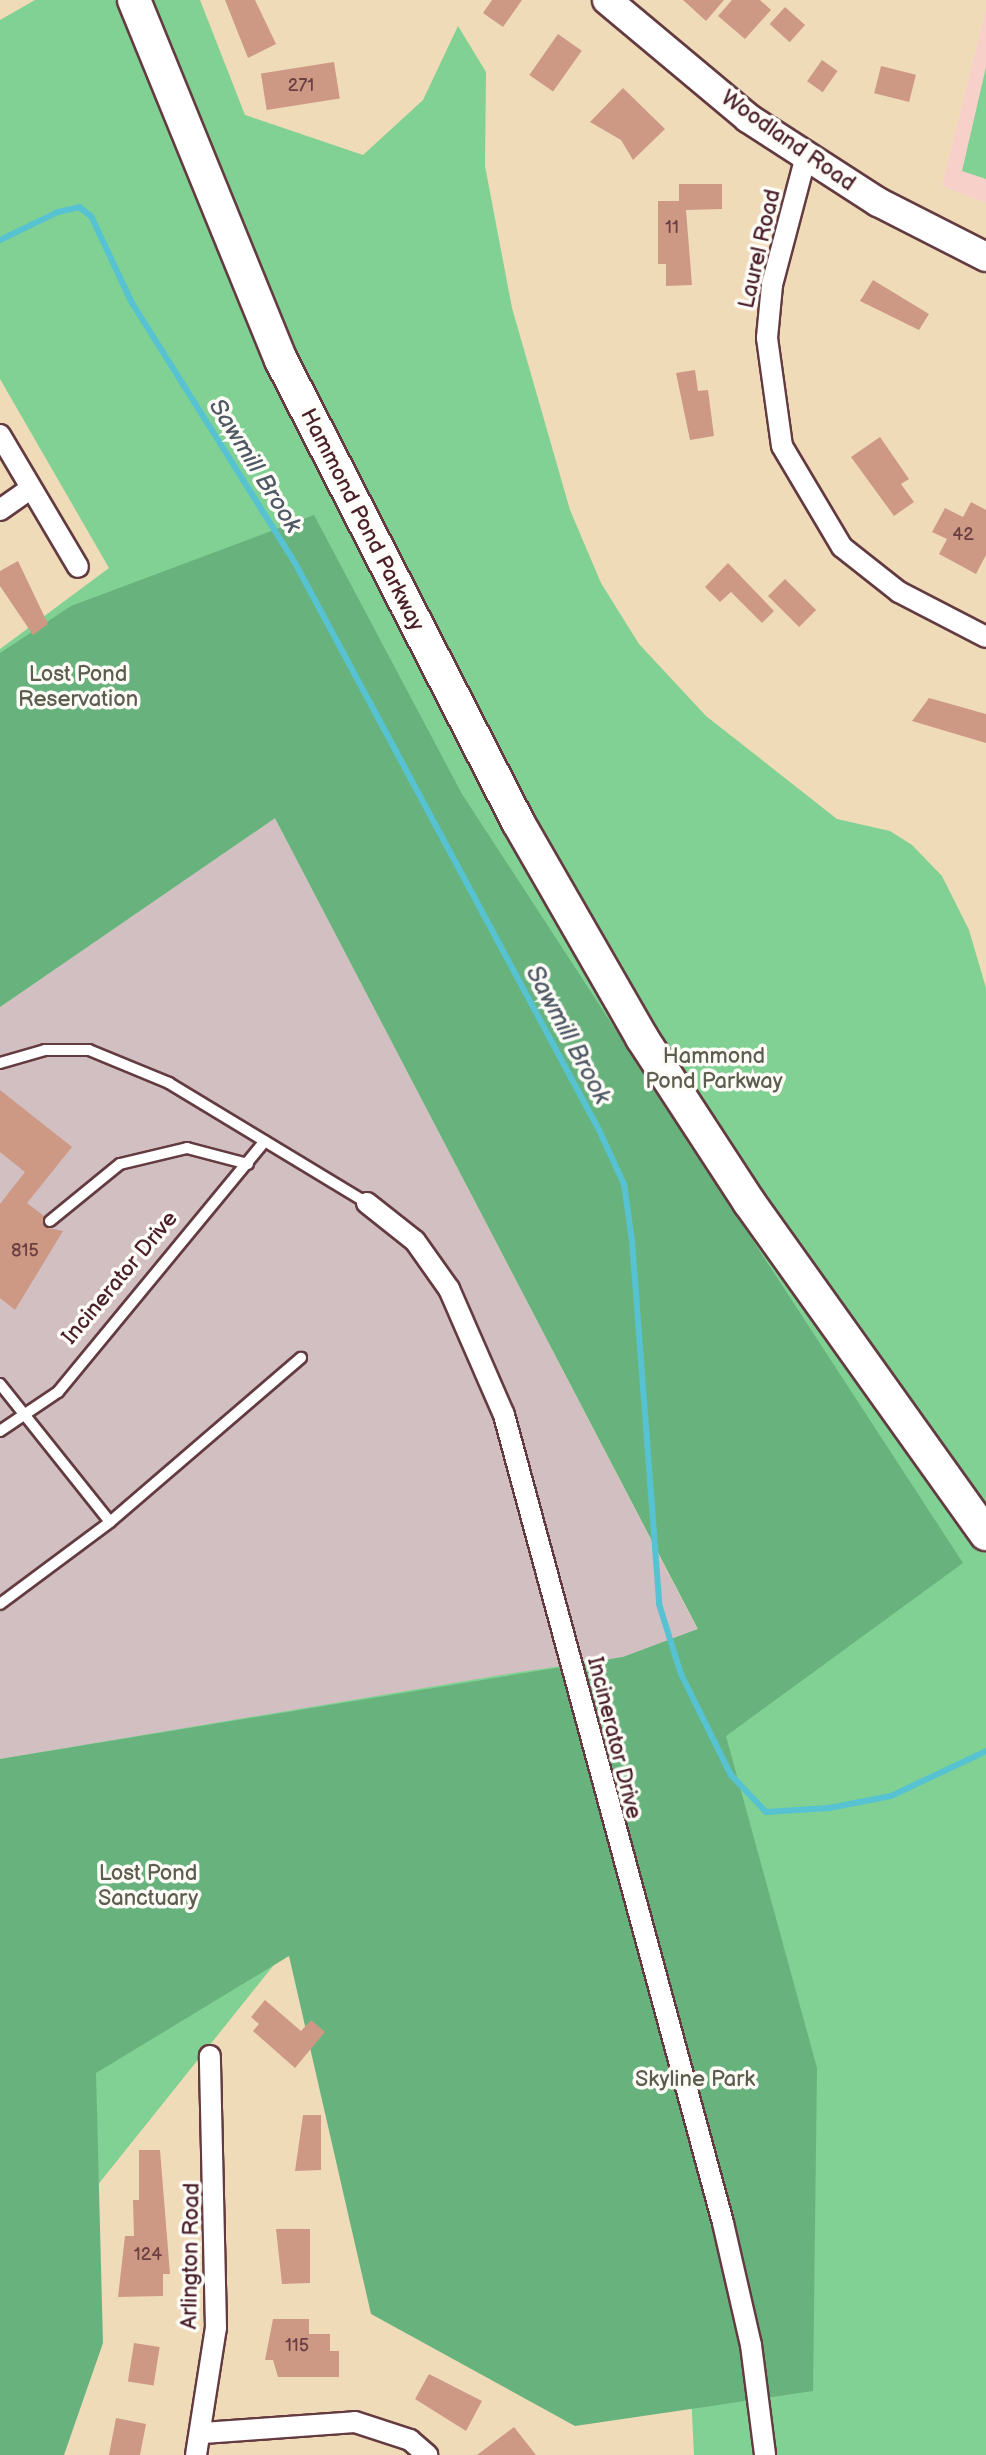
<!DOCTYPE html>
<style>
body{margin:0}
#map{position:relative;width:986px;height:2455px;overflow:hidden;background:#f0dbb9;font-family:"Balsamiq Sans",sans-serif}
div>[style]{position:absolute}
.built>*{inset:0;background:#f7d1c9}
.industrial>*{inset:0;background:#d2bfc1}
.green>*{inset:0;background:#80d193}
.forest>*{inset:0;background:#68b37d}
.stream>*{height:6px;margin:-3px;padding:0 3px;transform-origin:3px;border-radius:3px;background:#57c2d2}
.building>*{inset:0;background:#cd9985;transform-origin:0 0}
.roads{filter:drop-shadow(2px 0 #633b40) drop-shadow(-2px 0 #633b40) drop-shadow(0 2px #633b40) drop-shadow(0 -2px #633b40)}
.lane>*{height:10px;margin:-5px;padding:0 5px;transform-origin:5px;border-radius:5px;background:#fff}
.street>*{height:20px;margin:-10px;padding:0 10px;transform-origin:10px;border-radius:10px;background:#fff}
.secondary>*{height:28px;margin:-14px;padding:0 14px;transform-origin:14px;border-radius:14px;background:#fff}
.primary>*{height:32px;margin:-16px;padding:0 16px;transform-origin:16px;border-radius:16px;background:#fff}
span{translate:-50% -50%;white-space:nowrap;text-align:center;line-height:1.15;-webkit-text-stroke:7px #fdfcf7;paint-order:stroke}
.number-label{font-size:18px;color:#6b3e42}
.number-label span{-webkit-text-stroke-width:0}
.street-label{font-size:22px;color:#4a1f2b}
.park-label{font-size:22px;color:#5d5d4f}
.water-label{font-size:24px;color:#4f5865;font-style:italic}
</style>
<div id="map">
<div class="built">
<i style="clip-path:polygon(986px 9px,986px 203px,942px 186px)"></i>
</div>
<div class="industrial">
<i style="clip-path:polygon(275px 817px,698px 1630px,623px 1657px,0 1759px,0 1007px)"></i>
</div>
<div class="green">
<i style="clip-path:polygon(35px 0,200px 0,245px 115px,363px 155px,423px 100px,458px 26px,486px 72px,485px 166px,512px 308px,570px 510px,601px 583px,639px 644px,706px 716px,837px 819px,890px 831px,912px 845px,942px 876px,969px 930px,986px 988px,986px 2455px,694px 2455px,691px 2393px,506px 1675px,0 2307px,0 1759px,507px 1674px,623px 1657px,698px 1629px,275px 818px,0 1007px,0 649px,109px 568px,0 379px,0 20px)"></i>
<i style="clip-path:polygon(986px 67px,986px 179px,962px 171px)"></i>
</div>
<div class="forest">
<i style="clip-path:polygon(314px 515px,462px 794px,963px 1563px,726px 1736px,817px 2068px,813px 2391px,575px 2426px,371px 2314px,289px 1956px,96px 2073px,103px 2343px,64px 2455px,0 2455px,0 1759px,623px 1657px,698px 1629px,275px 818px,0 1007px,0 653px,71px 606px)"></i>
</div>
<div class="stream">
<i style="left:0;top:240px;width:64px;rotate:-25.8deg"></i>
<i style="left:58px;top:212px;width:22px;rotate:-13deg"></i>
<i style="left:79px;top:207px;width:15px;rotate:37deg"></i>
<i style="left:91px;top:216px;width:96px;rotate:64.8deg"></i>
<i style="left:132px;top:303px;width:307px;rotate:57.9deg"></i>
<i style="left:295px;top:563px;width:643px;rotate:61.8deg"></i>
<i style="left:599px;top:1130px;width:60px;rotate:65.2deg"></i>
<i style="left:624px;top:1184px;width:58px;rotate:82deg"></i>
<i style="left:632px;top:1241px;width:364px;rotate:85.7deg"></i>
<i style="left:659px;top:1604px;width:73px;rotate:72.6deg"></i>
<i style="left:681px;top:1674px;width:113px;rotate:63.7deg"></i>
<i style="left:731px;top:1775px;width:51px;rotate:46.6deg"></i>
<i style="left:766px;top:1812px;width:63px;rotate:-3.6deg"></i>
<i style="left:829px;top:1808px;width:63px;rotate:-11deg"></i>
<i style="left:891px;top:1796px;width:105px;rotate:-25.3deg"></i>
</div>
<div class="building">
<i style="clip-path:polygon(225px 0,255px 0,276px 44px,248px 58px)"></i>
<i style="clip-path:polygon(492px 0,522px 0,503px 27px,483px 13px)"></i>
<i style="clip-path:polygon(683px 0,724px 0,706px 21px)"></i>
<i style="clip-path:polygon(732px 0,760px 0,771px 10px,745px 39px,718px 16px)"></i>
<i style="left:785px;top:7px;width:27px;height:23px;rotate:42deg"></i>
<i style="left:558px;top:34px;width:29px;height:50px;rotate:35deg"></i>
<i style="left:822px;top:60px;width:19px;height:26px;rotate:35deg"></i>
<i style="left:334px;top:62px;width:37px;height:74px;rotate:81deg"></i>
<i style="left:881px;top:66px;width:36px;height:28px;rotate:14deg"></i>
<i style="clip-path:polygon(623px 88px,665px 129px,633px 160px,621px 140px,590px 122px)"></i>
<i style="clip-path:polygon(679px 184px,722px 184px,722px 209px,686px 210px,692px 285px,666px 286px,666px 264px,658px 264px,658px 201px,679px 201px)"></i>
<i style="clip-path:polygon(873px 280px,929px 314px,919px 330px,860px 301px)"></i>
<i style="clip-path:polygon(695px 370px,698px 391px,708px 390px,714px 436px,690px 440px,676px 373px)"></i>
<i style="clip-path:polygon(880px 437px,909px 479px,901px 484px,914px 502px,894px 516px,851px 457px)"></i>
<i style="clip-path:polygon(971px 502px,986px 510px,986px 555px,976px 574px,939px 554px,947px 539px,932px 532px,945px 508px,963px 517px)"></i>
<i style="clip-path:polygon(18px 561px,48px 624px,33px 635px,0 586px,0 571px)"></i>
<i style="clip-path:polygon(728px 563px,774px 611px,762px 623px,731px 592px,720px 602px,705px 587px)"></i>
<i style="left:785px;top:579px;width:44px;height:24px;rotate:45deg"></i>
<i style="clip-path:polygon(929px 698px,986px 714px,986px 743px,912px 721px)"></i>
<i style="clip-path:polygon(0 1090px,72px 1147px,27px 1203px,44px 1216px,44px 1227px,63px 1231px,15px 1310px,0 1298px,0 1204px,25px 1172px,0 1152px)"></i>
<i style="clip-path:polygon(265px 2000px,301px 2031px,311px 2020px,325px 2032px,295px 2068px,253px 2031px,259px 2024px,251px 2017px)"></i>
<i style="clip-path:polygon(303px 2115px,321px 2115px,321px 2170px,295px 2171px)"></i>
<i style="clip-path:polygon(139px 2150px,160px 2150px,170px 2274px,163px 2274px,163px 2296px,118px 2297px,125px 2236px,134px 2236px,133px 2200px,139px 2200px)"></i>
<i style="clip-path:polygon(276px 2229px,310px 2229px,310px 2283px,282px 2284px)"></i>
<i style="clip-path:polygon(273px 2319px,309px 2319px,309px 2334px,330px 2334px,330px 2351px,339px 2351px,339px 2377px,278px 2377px,273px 2360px,265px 2360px)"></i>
<i style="left:134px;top:2343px;width:26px;height:39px;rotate:9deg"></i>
<i style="clip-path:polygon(429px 2374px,482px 2401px,466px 2431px,415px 2399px)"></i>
<i style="clip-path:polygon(116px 2418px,146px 2424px,140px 2455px,109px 2455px)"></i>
<i style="clip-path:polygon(514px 2427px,536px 2455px,477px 2455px)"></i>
</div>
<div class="roads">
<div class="lane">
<i style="left:0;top:1063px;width:47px;rotate:-16.1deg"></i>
<i style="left:45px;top:1050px;width:44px"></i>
<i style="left:89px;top:1050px;width:87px;rotate:22.4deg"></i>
<i style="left:169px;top:1083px;width:232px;rotate:31.2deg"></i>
<i style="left:50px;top:1221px;width:90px;rotate:-39.2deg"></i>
<i style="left:120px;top:1164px;width:69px;rotate:-13.4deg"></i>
<i style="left:187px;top:1148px;width:63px;rotate:14.7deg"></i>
<i style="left:0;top:1384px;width:176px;rotate:51.4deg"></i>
<i style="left:110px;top:1522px;width:252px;rotate:-40.7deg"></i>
<i style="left:0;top:1431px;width:70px;rotate:-33.9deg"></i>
<i style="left:58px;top:1392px;width:325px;rotate:-50.5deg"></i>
<i style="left:0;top:1604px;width:137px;rotate:-36.7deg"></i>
</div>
<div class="street">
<i style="left:806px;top:156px;width:133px;rotate:104.8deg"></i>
<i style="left:772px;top:285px;width:53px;rotate:95.4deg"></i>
<i style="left:767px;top:338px;width:109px;rotate:82.1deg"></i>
<i style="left:782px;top:446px;width:117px;rotate:59.3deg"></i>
<i style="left:842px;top:547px;width:73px;rotate:38.3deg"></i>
<i style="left:899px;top:592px;width:98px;rotate:27.3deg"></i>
<i style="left:0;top:435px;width:153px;rotate:59.4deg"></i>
<i style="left:0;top:510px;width:37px;rotate:-35deg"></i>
<i style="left:367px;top:1203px;width:61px;rotate:38.4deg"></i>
<i style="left:415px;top:1241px;width:59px;rotate:54.7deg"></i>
<i style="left:449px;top:1289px;width:137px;rotate:66.4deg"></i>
<i style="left:504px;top:1415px;width:837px;rotate:74.83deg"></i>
<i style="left:723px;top:2223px;width:125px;rotate:77.1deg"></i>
<i style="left:751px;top:2345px;width:111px;rotate:82.7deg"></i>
<i style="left:203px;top:2433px;width:152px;rotate:-4.1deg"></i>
<i style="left:355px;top:2422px;width:58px;rotate:18.1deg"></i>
<i style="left:410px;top:2440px;width:23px;rotate:41deg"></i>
<i style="left:196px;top:2455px;width:129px;rotate:-81.1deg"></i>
<i style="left:216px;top:2328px;width:272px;rotate:-91.3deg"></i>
</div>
<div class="secondary">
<i style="left:607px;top:0;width:184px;rotate:39.9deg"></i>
<i style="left:748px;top:118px;width:155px;rotate:32.9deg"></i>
<i style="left:878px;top:202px;width:121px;rotate:27deg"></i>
</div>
<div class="primary">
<i style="left:134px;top:0;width:389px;rotate:67.8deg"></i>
<i style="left:281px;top:360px;width:519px;rotate:62.84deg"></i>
<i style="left:518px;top:822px;width:249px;rotate:60.1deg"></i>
<i style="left:642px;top:1038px;width:196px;rotate:56.9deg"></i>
<i style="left:749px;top:1202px;width:408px;rotate:54.5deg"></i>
</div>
</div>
<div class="number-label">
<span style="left:301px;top:86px">271</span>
<span style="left:672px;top:228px">11</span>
<span style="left:963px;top:535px">42</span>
<span style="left:25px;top:1251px">815</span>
<span style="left:148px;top:2255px">124</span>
<span style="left:297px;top:2346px">115</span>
</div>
<div class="street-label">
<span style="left:788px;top:141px;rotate:35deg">Woodland Road</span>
<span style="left:760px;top:249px;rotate:-77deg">Laurel Road</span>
<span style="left:362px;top:520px;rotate:63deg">Hammond Pond Parkway</span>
<span style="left:120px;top:1278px;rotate:-50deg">Incinerator Drive</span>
<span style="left:614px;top:1738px;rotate:76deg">Incinerator Drive</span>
<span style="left:191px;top:2256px;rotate:-89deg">Arlington Road</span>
</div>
<div class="park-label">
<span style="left:78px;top:687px">Lost Pond<br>Reservation</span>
<span style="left:714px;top:1069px">Hammond<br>Pond Parkway</span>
<span style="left:148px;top:1886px">Lost Pond<br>Sanctuary</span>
<span style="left:695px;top:2080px">Skyline Park</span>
</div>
<div class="water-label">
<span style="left:255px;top:466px;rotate:58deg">Sawmill Brook</span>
<span style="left:568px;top:1035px;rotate:62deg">Sawmill Brook</span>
</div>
</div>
